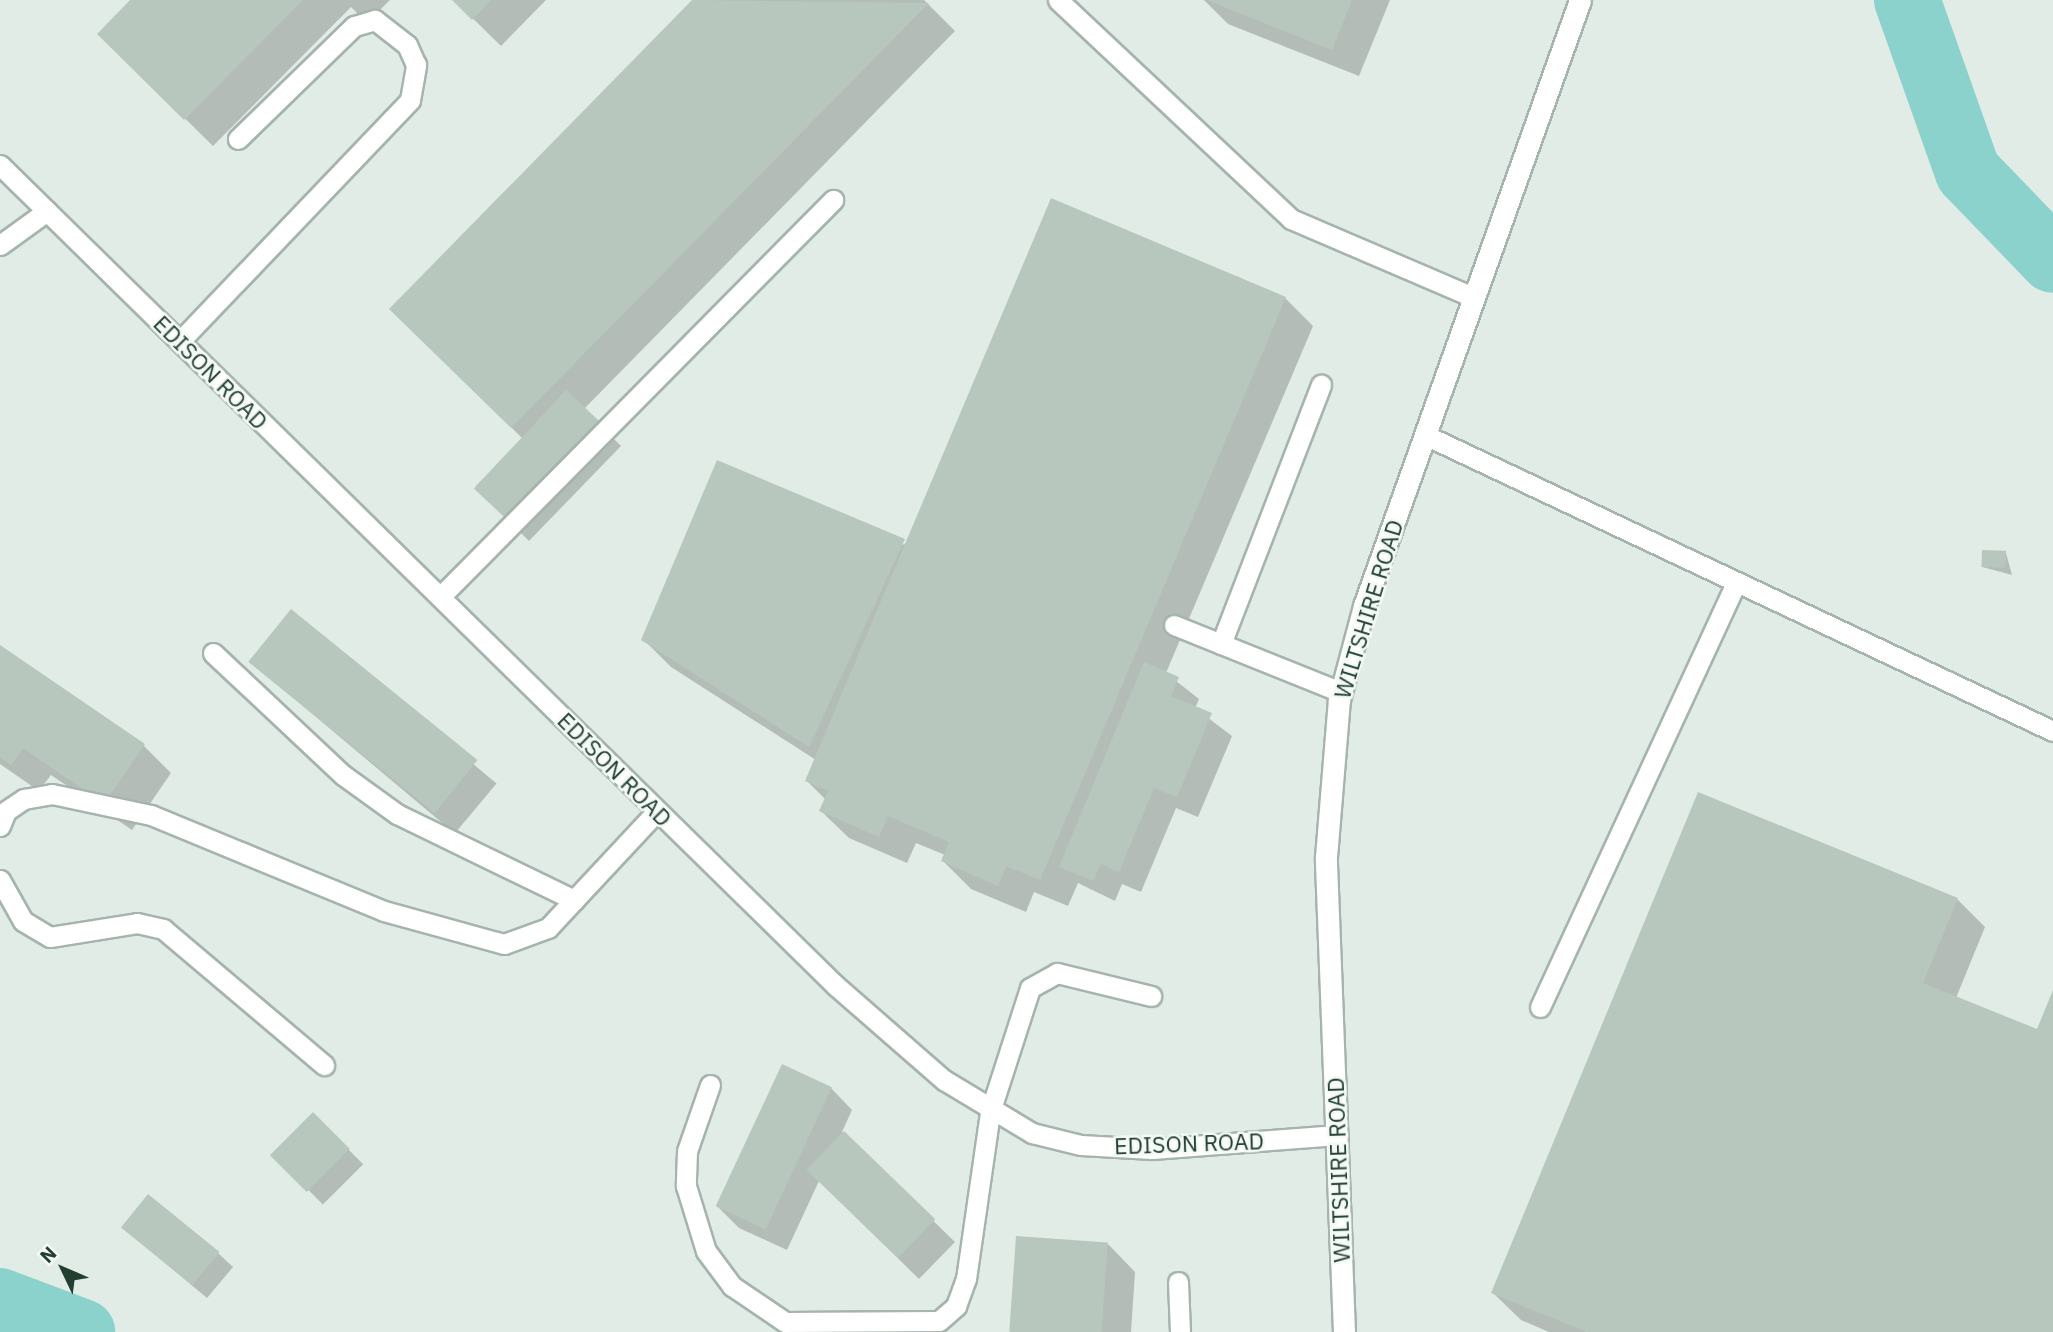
<!DOCTYPE html>
<style>
body{margin:0}
#map{position:relative;width:2053px;height:1332px;overflow:hidden;background:#e2ece6;font-family:"IBM Plex Sans",sans-serif}
div>[style]{position:absolute}
.shadow>*{inset:0;background:#0003;transform-origin:0 0}
.river>*{height:66px;margin:-33px;padding:0 33px;transform-origin:33px;border-radius:33px;background:#8bd1cc}
.building>*{inset:0;background:#b8c7be;transform-origin:0 0}
.roads{filter:drop-shadow(2px 0 #a5b4ac) drop-shadow(-2px 0 #a5b4ac) drop-shadow(0 2px #a5b4ac) drop-shadow(0 -2px #a5b4ac)}
.lane>*{height:19px;margin:-9.5px;padding:0 9.5px;transform-origin:9.5px;border-radius:9.5px;background:#fff}
.secondary>*{height:21px;margin:-10.5px;padding:0 10.5px;transform-origin:10.5px;border-radius:10.5px;background:#fff}
span{translate:-50% -50%;white-space:nowrap;text-align:center;line-height:1.15;-webkit-text-stroke:5px #f3f9f5;paint-order:stroke}
.street-label{font-size:23px;color:#223e30}
.north{position:absolute;left:28px;top:1234px;width:70px;height:70px;-webkit-text-stroke:5px #f3f9f5;paint-order:stroke;rotate:314deg;font-size:19px;font-weight:700;line-height:28px;text-align:center;color:#223e30}
.north::after{content:'';display:block;margin:auto;width:24px;height:32px;background:#223e30;clip-path:polygon(50% 0,100% 100%,50% 72%,0 100%)}
</style>
<div id="map">
<div class="shadow">
<i style="clip-path:polygon(133px 0,390px 0,367px 23px,351px 7px,213px 146px,99px 34px)"></i>
<i style="clip-path:polygon(454px 0,546px 0,501px 46px)"></i>
<i style="clip-path:polygon(695px 0,924px 0,955px 31px,584px 409px,621px 446px,529px 541px,475px 487px,522px 438px,392px 309px)"></i>
<i style="clip-path:polygon(1204px 0,1390px 0,1359px 76px,1228px 24px)"></i>
<i style="clip-path:polygon(1285px 298px,1313px 326px,1166px 673px,1199px 699px,1195px 708px,1232px 736px,1198px 817px,1176px 808px,1141px 892px,1122px 884px,1115px 901px,1078px 883px,1068px 906px,1034px 892px,1026px 912px,971px 889px,943px 861px,945px 855px,916px 843px,907px 863px,849px 838px,821px 811px,826px 800px,807px 781px,816px 760px,671px 667px,643px 639px,907px 543px)"></i>
<i style="clip-path:polygon(2006px 553px,2012px 575px,1982px 567px)"></i>
<i style="left:292px;top:612px;width:267px;height:65px;rotate:40deg"></i>
<i style="clip-path:polygon(0 647px,144px 746px,171px 773px,132px 830px,51px 775px,39px 791px,0 764px)"></i>
<i style="clip-path:polygon(1957px 899px,1985px 927px,1956px 998px,2038px 1031px,2053px 994px,2053px 1332px,1549px 1332px,1521px 1320px,1493px 1293px)"></i>
<i style="clip-path:polygon(831px 1088px,852px 1110px,842px 1132px,955px 1242px,919px 1279px,819px 1181px,787px 1250px,739px 1228px,718px 1207px)"></i>
<i style="left:313px;top:1114px;width:71px;height:57px;rotate:45deg"></i>
<i style="clip-path:polygon(123px 1228px,218px 1253px,233px 1267px,207px 1298px)"></i>
<i style="clip-path:polygon(1108px 1244px,1135px 1272px,1131px 1332px,1011px 1332px)"></i>
</div>
<div class="river">
<i style="left:1907px;top:0;width:182px;rotate:70.5deg"></i>
<i style="left:1968px;top:172px;width:122px;rotate:46deg"></i>
<i style="left:0;top:1301px;width:88px;rotate:20.7deg"></i>
</div>
<div class="building">
<i style="clip-path:polygon(130px 0,303px 0,184px 120px,97px 34px)"></i>
<i style="clip-path:polygon(452px 0,491px 0,472px 20px)"></i>
<i style="clip-path:polygon(692px 0,929px 3px,511px 428px,389px 309px)"></i>
<i style="clip-path:polygon(1207px 0,1352px 0,1332px 50px)"></i>
<i style="clip-path:polygon(1051px 198px,1286px 297px,1040px 880px,1006px 866px,998px 886px,941px 861px,949px 842px,888px 816px,879px 837px,819px 811px,828px 791px,805px 781px)"></i>
<i style="left:566px;top:390px;width:48px;height:135px;rotate:43deg"></i>
<i style="clip-path:polygon(717px 460px,905px 539px,809px 747px,641px 640px)"></i>
<i style="left:1982px;top:550px;width:24px;height:17px;rotate:2deg"></i>
<i style="left:291px;top:609px;width:240px;height:68px;rotate:39deg"></i>
<i style="clip-path:polygon(0 645px,145px 744px,104px 804px,23px 748px,11px 765px,0 757px)"></i>
<i style="clip-path:polygon(1144px 662px,1179px 677px,1171px 696px,1212px 713px,1177px 797px,1154px 788px,1119px 872px,1101px 864px,1093px 881px,1059px 867px)"></i>
<i style="clip-path:polygon(1698px 792px,1958px 898px,1923px 983px,2037px 1029px,2053px 990px,2053px 1332px,1587px 1332px,1491px 1293px)"></i>
<i style="left:782px;top:1064px;width:55px;height:157px;rotate:25deg"></i>
<i style="left:313px;top:1112px;width:52px;height:61px;rotate:45deg"></i>
<i style="left:844px;top:1131px;width:127px;height:54px;rotate:44deg"></i>
<i style="left:148px;top:1194px;width:92px;height:43px;rotate:39deg"></i>
<i style="left:1016px;top:1236px;width:92px;height:96px;rotate:4deg"></i>
</div>
<div class="roads">
<div class="lane">
<i style="left:1058px;top:0;width:320px;rotate:43.2deg"></i>
<i style="left:1291px;top:219px;width:198px;rotate:23.2deg"></i>
<i style="left:0;top:165px;width:1170px;rotate:44.48deg"></i>
<i style="left:835px;top:985px;width:145px;rotate:41.1deg"></i>
<i style="left:944px;top:1080px;width:103px;rotate:31.1deg"></i>
<i style="left:1032px;top:1133px;width:50px;rotate:13.8deg"></i>
<i style="left:1081px;top:1145px;width:71px;rotate:3.2deg"></i>
<i style="left:1152px;top:1149px;width:186px;rotate:-4.3deg"></i>
<i style="left:0;top:245px;width:58px;rotate:-35.9deg"></i>
<i style="left:180px;top:341px;width:333px;rotate:-46.3deg"></i>
<i style="left:410px;top:100px;width:36px;rotate:-80deg"></i>
<i style="left:416px;top:65px;width:22px;rotate:-114deg"></i>
<i style="left:407px;top:45px;width:41px;rotate:-142deg"></i>
<i style="left:375px;top:20px;width:22px;rotate:164deg"></i>
<i style="left:354px;top:26px;width:162px;rotate:135.8deg"></i>
<i style="left:1425px;top:435px;width:694px;rotate:25.24deg"></i>
<i style="left:440px;top:597px;width:559px;rotate:-45.29deg"></i>
<i style="left:1174px;top:625px;width:180px;rotate:21.9deg"></i>
<i style="left:1221px;top:644px;width:278px;rotate:-68.9deg"></i>
<i style="left:213px;top:653px;width:178px;rotate:43.2deg"></i>
<i style="left:343px;top:775px;width:67px;rotate:35.8deg"></i>
<i style="left:397px;top:814px;width:197px;rotate:25.9deg"></i>
<i style="left:0;top:826px;width:16px;rotate:-68deg"></i>
<i style="left:6px;top:811px;width:22px;rotate:-34deg"></i>
<i style="left:24px;top:799px;width:28px;rotate:-10deg"></i>
<i style="left:52px;top:794px;width:101px;rotate:12deg"></i>
<i style="left:151px;top:815px;width:252px;rotate:22.4deg"></i>
<i style="left:384px;top:911px;width:124px;rotate:15.4deg"></i>
<i style="left:504px;top:944px;width:47px;rotate:-20deg"></i>
<i style="left:548px;top:928px;width:160px;rotate:-47deg"></i>
<i style="left:0;top:880px;width:47px;rotate:60.7deg"></i>
<i style="left:23px;top:921px;width:31px;rotate:31deg"></i>
<i style="left:50px;top:937px;width:88px;rotate:-9.1deg"></i>
<i style="left:137px;top:923px;width:27px;rotate:13deg"></i>
<i style="left:163px;top:929px;width:211px;rotate:40.2deg"></i>
<i style="left:1540px;top:1007px;width:467px;rotate:-65.2deg"></i>
<i style="left:710px;top:1085px;width:70px;rotate:109.2deg"></i>
<i style="left:687px;top:1151px;width:35px;rotate:92deg"></i>
<i style="left:686px;top:1186px;width:68px;rotate:72.9deg"></i>
<i style="left:706px;top:1251px;width:44px;rotate:53.4deg"></i>
<i style="left:732px;top:1286px;width:64px;rotate:34.2deg"></i>
<i style="left:785px;top:1322px;width:154px;rotate:-0.4deg"></i>
<i style="left:939px;top:1321px;width:23px;rotate:-41deg"></i>
<i style="left:956px;top:1306px;width:29px;rotate:-70deg"></i>
<i style="left:966px;top:1279px;width:169px;rotate:-81.8deg"></i>
<i style="left:990px;top:1112px;width:130px;rotate:-72.1deg"></i>
<i style="left:1030px;top:988px;width:31px;rotate:-29deg"></i>
<i style="left:1057px;top:973px;width:97px;rotate:13.7deg"></i>
<i style="left:1178px;top:1282px;width:50px;rotate:87.7deg"></i>
</div>
<div class="secondary">
<i style="left:1344px;top:1332px;width:475px;rotate:-92.2deg"></i>
<i style="left:1326px;top:857px;width:158px;rotate:-85.3deg"></i>
<i style="left:1339px;top:700px;width:97px;rotate:-75.1deg"></i>
<i style="left:1364px;top:606px;width:643px;rotate:-70.38deg"></i>
</div>
</div>
<div class="street-label">
<span style="left:211px;top:372px;rotate:45deg">EDISON ROAD</span>
<span style="left:1368px;top:609px;rotate:-73deg">WILTSHIRE ROAD</span>
<span style="left:615px;top:769px;rotate:45deg">EDISON ROAD</span>
<span style="left:1189px;top:1143px;rotate:-2deg">EDISON ROAD</span>
<span style="left:1338px;top:1170px;rotate:-92deg">WILTSHIRE ROAD</span>
</div>
<div class="north">N</div>
</div>
